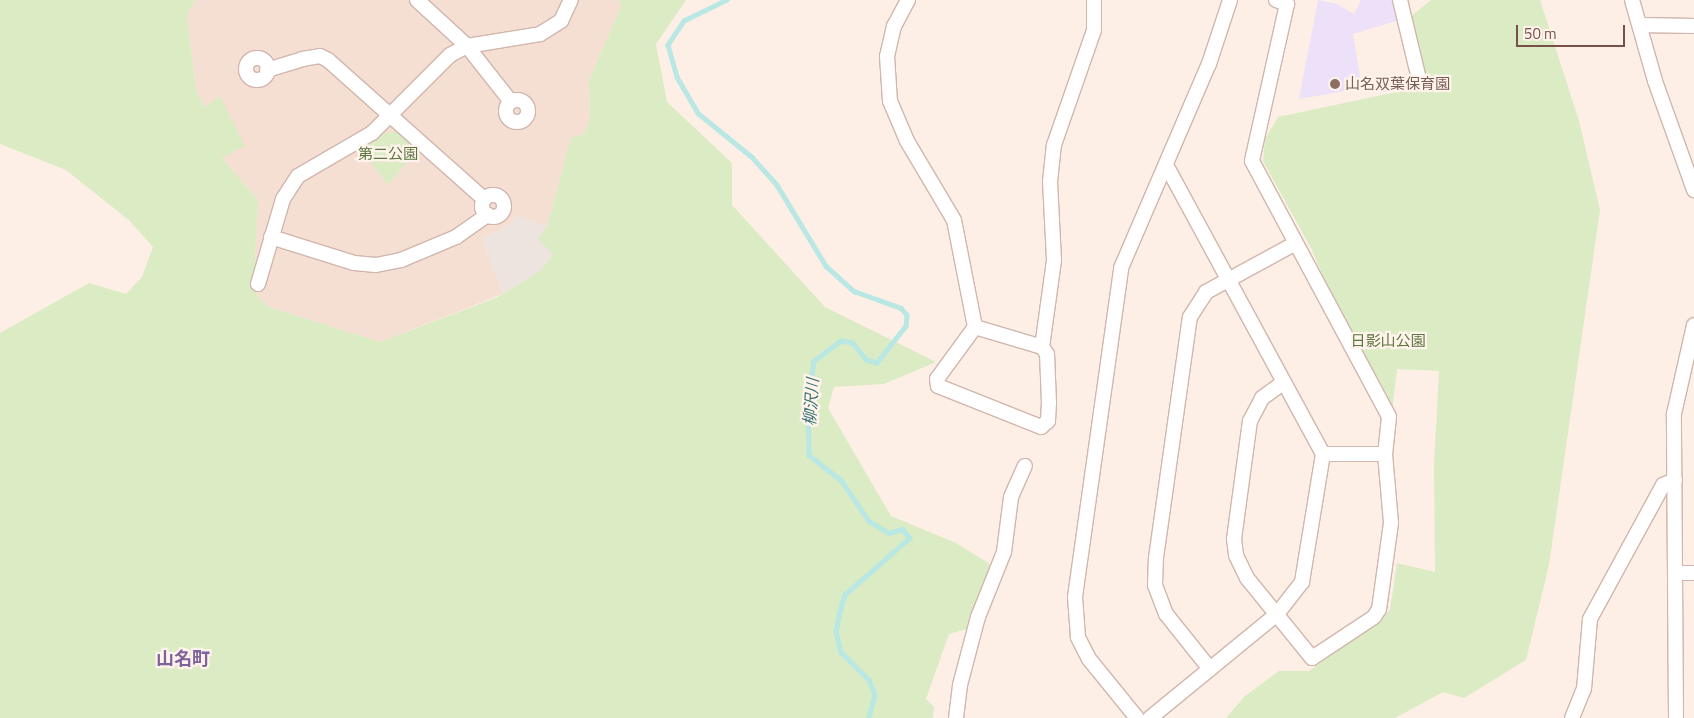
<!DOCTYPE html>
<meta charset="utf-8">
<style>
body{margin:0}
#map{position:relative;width:1694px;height:718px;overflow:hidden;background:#fdefe5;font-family:"Titillium Web","Noto Sans JP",sans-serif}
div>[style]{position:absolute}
.residential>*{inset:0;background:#f5dfd3}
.industrial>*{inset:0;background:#ede3df}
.education>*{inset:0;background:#ece1f9}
.green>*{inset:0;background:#dbebc3}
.stream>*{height:4.5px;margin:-2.25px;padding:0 2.25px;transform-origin:2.25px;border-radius:2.25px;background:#b9e7e4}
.roads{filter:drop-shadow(1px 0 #d1b6ad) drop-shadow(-1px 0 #d1b6ad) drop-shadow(0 1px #d1b6ad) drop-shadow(0 -1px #d1b6ad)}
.minor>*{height:14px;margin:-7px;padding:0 7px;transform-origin:7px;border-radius:7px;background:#fff}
.minor>.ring{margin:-7px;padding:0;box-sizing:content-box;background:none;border:14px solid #fff;border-radius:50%}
.dots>*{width:14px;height:14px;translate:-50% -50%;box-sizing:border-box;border:2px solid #fff3ec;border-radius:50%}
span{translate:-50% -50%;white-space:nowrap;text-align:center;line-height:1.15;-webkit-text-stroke:4.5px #fff3ec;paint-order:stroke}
.education-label{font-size:15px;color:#785e54}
.left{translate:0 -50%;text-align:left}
.park-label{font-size:15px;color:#5a773e}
.water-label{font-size:16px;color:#3a7573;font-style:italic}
.quarter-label{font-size:18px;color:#7d649a;font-weight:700}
.scale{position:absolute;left:1516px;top:25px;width:109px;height:22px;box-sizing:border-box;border:2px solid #775049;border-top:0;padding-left:6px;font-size:15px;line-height:18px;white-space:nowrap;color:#775049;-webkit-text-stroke:4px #fff3ec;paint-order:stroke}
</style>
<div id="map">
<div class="residential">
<i style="clip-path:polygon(196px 0,619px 0,621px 7px,589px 80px,590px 120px,583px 134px,571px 139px,547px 227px,516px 215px,511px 224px,482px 239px,503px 294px,380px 342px,269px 307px,258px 298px,254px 281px,258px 200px,222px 158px,244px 146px,219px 97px,205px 107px,196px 90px,187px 14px)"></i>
</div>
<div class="industrial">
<i style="clip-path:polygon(516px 215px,547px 227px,553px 254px,541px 270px,503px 294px,482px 239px,511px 224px)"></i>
</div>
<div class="education">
<i style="clip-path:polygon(1318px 0,1337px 4px,1354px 14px,1361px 0,1395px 0,1399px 20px,1353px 34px,1362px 88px,1299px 99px)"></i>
</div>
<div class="green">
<i style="clip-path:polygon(0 0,196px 0,187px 14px,196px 90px,205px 107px,220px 96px,245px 146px,222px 158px,258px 200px,254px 281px,258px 298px,269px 307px,380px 342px,498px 297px,541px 270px,553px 254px,538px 239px,547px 227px,571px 138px,583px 134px,590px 120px,589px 80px,621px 7px,619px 0,686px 0,656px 44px,667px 102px,732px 163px,732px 205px,825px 307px,936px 362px,884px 384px,834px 387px,828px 408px,891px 516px,956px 543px,990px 564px,970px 628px,949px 634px,926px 699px,934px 707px,933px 718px,0 718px,0 333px,89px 283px,126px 294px,142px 277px,153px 247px,130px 221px,66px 170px,0 144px)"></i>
<i style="clip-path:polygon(1431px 0,1540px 0,1579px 121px,1600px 210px,1549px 565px,1526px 660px,1464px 698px,1443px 692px,1395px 718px,1226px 718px,1245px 696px,1279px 671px,1309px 671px,1377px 623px,1390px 610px,1397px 563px,1435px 572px,1434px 465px,1439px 371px,1397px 369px,1392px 412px,1385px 398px,1388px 396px,1330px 293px,1312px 250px,1263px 161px,1265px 139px,1278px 117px,1425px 86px,1410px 17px)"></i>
<i style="clip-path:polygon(397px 132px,417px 150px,388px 185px,360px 149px,384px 133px)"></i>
</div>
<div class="stream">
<i style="left:727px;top:0;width:48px;rotate:154deg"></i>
<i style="left:684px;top:21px;width:29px;rotate:124deg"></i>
<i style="left:668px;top:45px;width:33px;rotate:74deg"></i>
<i style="left:677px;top:77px;width:42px;rotate:59.7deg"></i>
<i style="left:698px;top:113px;width:70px;rotate:39.2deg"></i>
<i style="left:752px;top:157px;width:38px;rotate:48deg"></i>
<i style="left:777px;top:185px;width:95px;rotate:58.8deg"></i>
<i style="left:826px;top:266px;width:38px;rotate:42deg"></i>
<i style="left:854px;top:291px;width:50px;rotate:19.9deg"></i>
<i style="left:901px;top:308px;width:9px;rotate:49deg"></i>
<i style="left:907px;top:315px;width:11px;rotate:95deg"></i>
<i style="left:906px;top:326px;width:47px;rotate:128.1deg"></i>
<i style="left:877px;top:363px;width:11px;rotate:-165deg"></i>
<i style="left:866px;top:360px;width:22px;rotate:-129deg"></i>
<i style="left:852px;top:343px;width:11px;rotate:-170deg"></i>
<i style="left:841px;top:341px;width:34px;rotate:143deg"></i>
<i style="left:814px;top:361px;width:41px;rotate:98.3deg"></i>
<i style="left:808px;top:402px;width:53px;rotate:88.9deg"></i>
<i style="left:809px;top:455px;width:41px;rotate:38deg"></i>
<i style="left:841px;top:480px;width:50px;rotate:55.7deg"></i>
<i style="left:869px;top:521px;width:23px;rotate:31deg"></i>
<i style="left:889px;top:533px;width:14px;rotate:-17deg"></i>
<i style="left:902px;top:529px;width:12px;rotate:48deg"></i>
<i style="left:910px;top:538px;width:86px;rotate:138.8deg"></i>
<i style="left:845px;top:595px;width:17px;rotate:107deg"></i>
<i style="left:840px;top:611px;width:20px;rotate:101deg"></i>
<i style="left:836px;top:631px;width:22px;rotate:77deg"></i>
<i style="left:841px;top:652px;width:40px;rotate:45deg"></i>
<i style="left:869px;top:680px;width:16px;rotate:68deg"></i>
<i style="left:875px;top:695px;width:24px;rotate:105deg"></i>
</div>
<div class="roads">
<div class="minor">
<i style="left:417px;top:0;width:68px;rotate:42.6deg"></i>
<i style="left:467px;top:46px;width:71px;rotate:51.8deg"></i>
<i style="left:908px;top:0;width:30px;rotate:118deg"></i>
<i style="left:894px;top:26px;width:31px;rotate:103deg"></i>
<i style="left:887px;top:56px;width:45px;rotate:86.2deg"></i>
<i style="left:890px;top:101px;width:43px;rotate:67deg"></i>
<i style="left:907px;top:141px;width:92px;rotate:59.3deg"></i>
<i style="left:954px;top:220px;width:109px;rotate:78.9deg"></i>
<i style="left:975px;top:327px;width:70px;rotate:16.6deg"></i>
<i style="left:1042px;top:347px;width:88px;rotate:-82.1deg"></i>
<i style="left:1054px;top:260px;width:78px;rotate:-92.9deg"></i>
<i style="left:1050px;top:182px;width:37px;rotate:-84deg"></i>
<i style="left:1054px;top:145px;width:122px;rotate:-70.8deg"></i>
<i style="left:1094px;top:30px;width:30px;rotate:-90deg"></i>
<i style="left:1276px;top:0;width:12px;rotate:20deg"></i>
<i style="left:1287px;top:4px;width:161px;rotate:102.6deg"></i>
<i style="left:1252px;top:161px;width:290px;rotate:61.8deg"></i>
<i style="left:1389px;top:417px;width:37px;rotate:96deg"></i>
<i style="left:1385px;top:454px;width:69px;rotate:85deg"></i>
<i style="left:1391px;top:523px;width:87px;rotate:97.9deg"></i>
<i style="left:1379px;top:609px;width:9px;rotate:122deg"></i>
<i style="left:1374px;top:617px;width:74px;rotate:146.5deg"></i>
<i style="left:1312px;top:658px;width:103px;rotate:-129.1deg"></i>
<i style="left:1247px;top:578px;width:25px;rotate:-116deg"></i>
<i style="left:1236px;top:555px;width:16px;rotate:-97deg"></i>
<i style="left:1234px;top:539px;width:119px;rotate:-82.3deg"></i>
<i style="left:1250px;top:421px;width:26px;rotate:-62deg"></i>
<i style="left:1262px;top:398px;width:26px;rotate:-36deg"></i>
<i style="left:1400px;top:0;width:85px;rotate:76.5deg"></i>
<i style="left:1632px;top:0;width:84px;rotate:74.1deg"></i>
<i style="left:1655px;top:81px;width:116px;rotate:70.3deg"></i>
<i style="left:1641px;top:25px;width:53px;rotate:1.1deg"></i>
<i class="ring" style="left:246px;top:58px;width:8px;height:8px"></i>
<i style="left:267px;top:70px;width:37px;rotate:-17deg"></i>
<i style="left:302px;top:59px;width:18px;rotate:-9deg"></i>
<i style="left:320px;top:56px;width:9px;rotate:27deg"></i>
<i style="left:328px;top:60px;width:209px;rotate:41.7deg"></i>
<i class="ring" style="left:506px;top:100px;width:8px;height:8px"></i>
<i class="ring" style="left:482px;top:195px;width:8px;height:8px"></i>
<i style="left:271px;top:237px;width:87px;rotate:17.4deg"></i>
<i style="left:354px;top:263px;width:22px;rotate:5deg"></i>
<i style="left:376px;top:265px;width:25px;rotate:-11deg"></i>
<i style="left:401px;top:260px;width:60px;rotate:-22.7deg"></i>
<i style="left:456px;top:237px;width:39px;rotate:-35deg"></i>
<i style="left:258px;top:284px;width:89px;rotate:-73.6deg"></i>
<i style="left:283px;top:199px;width:27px;rotate:-57deg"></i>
<i style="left:298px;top:176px;width:86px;rotate:-30.2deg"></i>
<i style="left:372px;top:133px;width:110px;rotate:-45deg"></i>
<i style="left:450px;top:55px;width:19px;rotate:-28deg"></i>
<i style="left:467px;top:46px;width:74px;rotate:-9.3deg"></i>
<i style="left:540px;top:34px;width:25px;rotate:-32deg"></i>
<i style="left:561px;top:21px;width:23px;rotate:-65deg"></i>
<i style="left:975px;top:327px;width:64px;rotate:126.2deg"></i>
<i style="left:937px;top:379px;width:7px;rotate:82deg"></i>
<i style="left:938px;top:386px;width:111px;rotate:21.7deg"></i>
<i style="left:1041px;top:427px;width:9px;rotate:-41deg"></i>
<i style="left:1048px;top:421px;width:18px;rotate:-87deg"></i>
<i style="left:1049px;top:403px;width:49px;rotate:-92.3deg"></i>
<i style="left:1047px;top:354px;width:9px;rotate:-126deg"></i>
<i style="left:1323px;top:454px;width:62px"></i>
<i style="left:1676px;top:573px;width:18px"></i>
<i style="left:1210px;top:669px;width:70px;rotate:-128.7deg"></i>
<i style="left:1166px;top:614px;width:31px;rotate:-111deg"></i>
<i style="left:1155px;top:585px;width:27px;rotate:-88deg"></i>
<i style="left:1156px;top:558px;width:243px;rotate:-82deg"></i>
<i style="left:1190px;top:317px;width:30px;rotate:-57deg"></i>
<i style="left:1206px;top:292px;width:102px;rotate:-28.6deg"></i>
<i style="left:956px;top:718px;width:33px;rotate:-83deg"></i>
<i style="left:960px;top:685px;width:70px;rotate:-75.2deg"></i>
<i style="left:978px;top:617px;width:70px;rotate:-68.2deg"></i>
<i style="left:1004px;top:552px;width:55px;rotate:-82.7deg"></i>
<i style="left:1011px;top:497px;width:34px;rotate:-66deg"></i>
<i style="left:1137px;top:718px;width:76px;rotate:-129.1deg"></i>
<i style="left:1089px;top:659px;width:25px;rotate:-117deg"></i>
<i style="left:1078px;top:637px;width:40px;rotate:-94.3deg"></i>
<i style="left:1075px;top:597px;width:332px;rotate:-82deg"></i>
<i style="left:1121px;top:268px;width:222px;rotate:-66.7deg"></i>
<i style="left:1209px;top:64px;width:67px;rotate:-71.8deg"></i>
<i style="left:1150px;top:718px;width:164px;rotate:-39.3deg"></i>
<i style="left:1277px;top:614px;width:41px;rotate:-52deg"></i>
<i style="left:1302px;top:582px;width:130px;rotate:-80.7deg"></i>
<i style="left:1323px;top:454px;width:329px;rotate:-118.5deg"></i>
<i style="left:1572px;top:718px;width:31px;rotate:-68deg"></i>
<i style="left:1584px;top:689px;width:70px;rotate:-85.1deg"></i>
<i style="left:1590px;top:619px;width:153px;rotate:-61.4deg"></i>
<i style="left:1663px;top:485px;width:13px;rotate:-23deg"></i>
<i style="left:1676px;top:718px;width:304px;rotate:-90.4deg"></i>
<i style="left:1674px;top:414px;width:91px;rotate:-77.3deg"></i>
</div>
</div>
<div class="dots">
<i style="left:1335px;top:84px;background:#8d6e63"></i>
</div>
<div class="education-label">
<span class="left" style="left:1345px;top:84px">山名双葉保育園</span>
</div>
<div class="park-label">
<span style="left:388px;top:154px">第二公園</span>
<span style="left:1388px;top:341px">日影山公園</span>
</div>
<div class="water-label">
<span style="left:811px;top:402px;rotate:-86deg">柳沢川</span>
</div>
<div class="quarter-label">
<span style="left:183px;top:659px">山名町</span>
</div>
<div class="scale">50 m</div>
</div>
